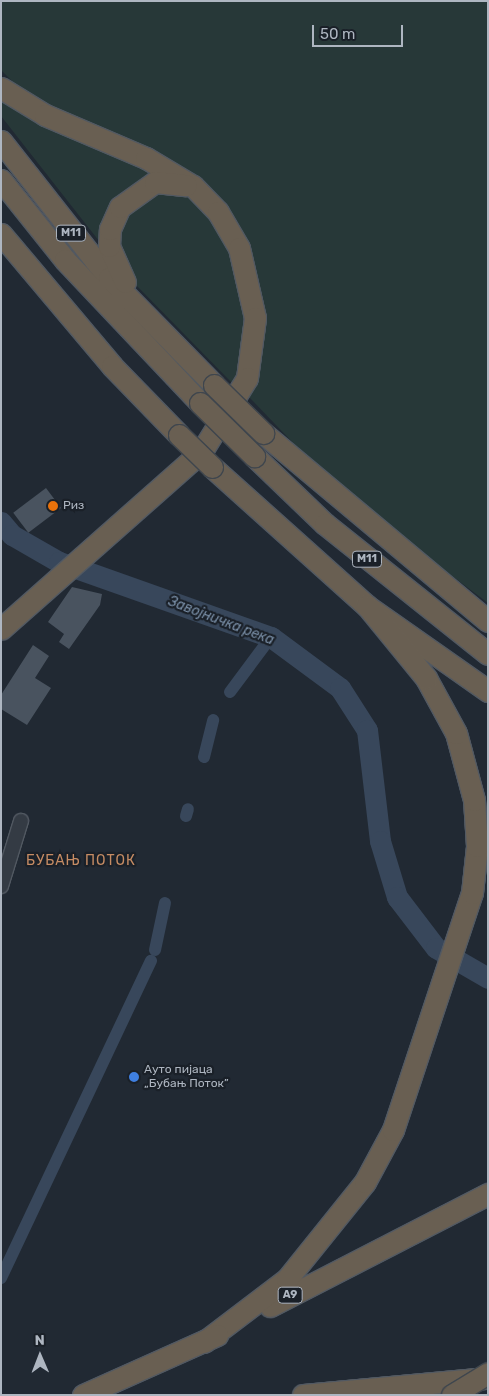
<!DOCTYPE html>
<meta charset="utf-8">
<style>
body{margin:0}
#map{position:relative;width:489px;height:1396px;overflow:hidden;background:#212933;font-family:Rubik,sans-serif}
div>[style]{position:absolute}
.green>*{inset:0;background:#273838}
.canal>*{height:12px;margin:-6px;padding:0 6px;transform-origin:6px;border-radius:6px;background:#38475b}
.river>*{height:21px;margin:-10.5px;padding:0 10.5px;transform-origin:10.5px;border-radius:10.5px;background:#38475b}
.building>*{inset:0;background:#49535f;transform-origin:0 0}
.roads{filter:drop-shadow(1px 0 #525962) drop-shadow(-1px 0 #525962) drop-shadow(0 1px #525962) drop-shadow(0 -1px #525962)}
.minor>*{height:14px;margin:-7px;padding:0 7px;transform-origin:7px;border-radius:7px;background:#343b44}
.highway>*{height:21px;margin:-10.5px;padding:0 10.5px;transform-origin:10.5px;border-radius:10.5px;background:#695f52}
.bridges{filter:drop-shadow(1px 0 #3f464e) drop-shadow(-1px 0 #3f464e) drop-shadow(0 1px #3f464e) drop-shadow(0 -1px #3f464e)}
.highway-bridge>*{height:21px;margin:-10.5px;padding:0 10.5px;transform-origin:10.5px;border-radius:10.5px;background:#695f52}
.dots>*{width:14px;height:14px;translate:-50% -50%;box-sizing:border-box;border:2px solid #1a2028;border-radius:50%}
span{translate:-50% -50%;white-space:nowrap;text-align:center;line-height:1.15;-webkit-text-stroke:4.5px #1a2028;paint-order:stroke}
.shield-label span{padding:1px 4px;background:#1a2028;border:1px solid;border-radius:4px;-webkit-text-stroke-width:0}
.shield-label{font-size:11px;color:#aeb6c1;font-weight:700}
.poi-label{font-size:12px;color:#aeb6c1}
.left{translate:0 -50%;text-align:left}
.water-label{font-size:14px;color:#798ea6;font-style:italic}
.neighbourhood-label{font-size:14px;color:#c68c64;letter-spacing:1px}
.frame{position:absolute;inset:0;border:2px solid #aeb6c1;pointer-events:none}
.north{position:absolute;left:15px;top:1331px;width:50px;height:50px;-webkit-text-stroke:4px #1a2028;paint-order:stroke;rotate:359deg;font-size:14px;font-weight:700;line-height:20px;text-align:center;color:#aeb6c1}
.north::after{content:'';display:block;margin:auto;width:18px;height:22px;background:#aeb6c1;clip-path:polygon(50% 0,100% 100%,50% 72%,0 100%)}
.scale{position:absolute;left:312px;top:25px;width:91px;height:22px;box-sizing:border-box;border:2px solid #aeb6c1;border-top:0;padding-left:6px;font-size:15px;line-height:18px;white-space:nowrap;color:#aeb6c1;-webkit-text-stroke:4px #1a2028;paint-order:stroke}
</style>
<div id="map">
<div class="green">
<i style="clip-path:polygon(1px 1px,488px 1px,488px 603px,403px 539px,300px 450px,248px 396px,261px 348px,219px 199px,188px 170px,152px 149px,51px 108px,17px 86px,1px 70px)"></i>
<i style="clip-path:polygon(1px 99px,153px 170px,116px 197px,99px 241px,1px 116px)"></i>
<i style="clip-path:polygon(166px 186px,195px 197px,226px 237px,245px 301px,245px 345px,235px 386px,135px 284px,116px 247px,127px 210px)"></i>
</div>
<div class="canal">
<i style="left:230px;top:692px;width:69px;rotate:-53.3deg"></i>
<i style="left:204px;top:757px;width:38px;rotate:-76deg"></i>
<i style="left:186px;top:816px;width:7px;rotate:-74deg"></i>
<i style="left:155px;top:950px;width:48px;rotate:-78deg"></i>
<i style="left:1px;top:1278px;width:351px;rotate:-64.7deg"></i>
</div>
<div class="river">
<i style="left:1px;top:522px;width:17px;rotate:50deg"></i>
<i style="left:12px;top:535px;width:54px;rotate:29.9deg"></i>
<i style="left:59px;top:562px;width:225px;rotate:19.5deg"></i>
<i style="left:271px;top:637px;width:86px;rotate:36.5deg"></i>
<i style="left:340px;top:688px;width:50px;rotate:57.3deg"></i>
<i style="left:367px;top:730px;width:112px;rotate:83.3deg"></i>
<i style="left:380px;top:841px;width:59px;rotate:73.1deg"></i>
<i style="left:397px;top:897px;width:64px;rotate:52.6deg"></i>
<i style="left:436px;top:948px;width:60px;rotate:30deg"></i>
</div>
<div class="building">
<i style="left:46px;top:488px;width:25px;height:41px;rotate:53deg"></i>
<i style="clip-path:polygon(72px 587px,102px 594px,100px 605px,69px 649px,59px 642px,64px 634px,48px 622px)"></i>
<i style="clip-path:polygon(33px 645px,49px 656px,35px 678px,51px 688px,27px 725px,1px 709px,1px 695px)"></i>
</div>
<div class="roads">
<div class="minor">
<i style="left:1px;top:886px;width:68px;rotate:-72.9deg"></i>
</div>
<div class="highway">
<i style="left:1px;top:88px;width:52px;rotate:31.5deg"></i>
<i style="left:45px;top:115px;width:110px;rotate:23.1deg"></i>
<i style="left:146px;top:158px;width:55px;rotate:30.8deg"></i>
<i style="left:193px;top:186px;width:36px;rotate:46deg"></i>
<i style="left:218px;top:212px;width:42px;rotate:59.7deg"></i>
<i style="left:239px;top:248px;width:72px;rotate:77.1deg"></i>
<i style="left:255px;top:318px;width:61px;rotate:97.6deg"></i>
<i style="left:247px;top:378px;width:86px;rotate:121.7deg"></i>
<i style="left:202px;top:451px;width:268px;rotate:138.5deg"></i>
<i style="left:1px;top:141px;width:174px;rotate:51.8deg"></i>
<i style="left:109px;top:278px;width:150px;rotate:45.5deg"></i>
<i style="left:1px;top:180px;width:102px;rotate:51.3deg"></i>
<i style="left:65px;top:260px;width:197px;rotate:46.6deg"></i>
<i style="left:1px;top:234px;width:172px;rotate:49.9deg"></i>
<i style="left:112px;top:366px;width:96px;rotate:45.8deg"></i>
<i style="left:125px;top:282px;width:39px;rotate:-114deg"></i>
<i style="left:109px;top:246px;width:17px;rotate:-87deg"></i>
<i style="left:110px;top:229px;width:24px;rotate:-66deg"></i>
<i style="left:120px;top:207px;width:43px;rotate:-35.5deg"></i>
<i style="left:155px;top:182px;width:31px;rotate:6deg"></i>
<i style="left:263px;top:433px;width:293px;rotate:39.9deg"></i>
<i style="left:254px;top:456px;width:98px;rotate:43.8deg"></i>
<i style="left:325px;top:524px;width:208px;rotate:38.6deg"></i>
<i style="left:212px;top:467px;width:208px;rotate:41.9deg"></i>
<i style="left:367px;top:606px;width:148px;rotate:35.1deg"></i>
<i style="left:270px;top:1306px;width:245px;rotate:-27.2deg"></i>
<i style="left:204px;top:1342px;width:104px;rotate:-37.2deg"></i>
<i style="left:287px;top:1279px;width:124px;rotate:-51.2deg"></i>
<i style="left:365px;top:1182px;width:59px;rotate:-61.7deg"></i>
<i style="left:393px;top:1130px;width:250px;rotate:-71.6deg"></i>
<i style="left:472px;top:893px;width:47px;rotate:-83.9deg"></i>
<i style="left:477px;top:846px;width:46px;rotate:-93.7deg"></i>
<i style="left:474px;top:800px;width:69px;rotate:-105deg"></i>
<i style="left:456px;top:733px;width:63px;rotate:-118.6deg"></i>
<i style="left:426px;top:678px;width:93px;rotate:-129.3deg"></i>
<i style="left:83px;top:1395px;width:147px;rotate:-24.1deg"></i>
<i style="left:303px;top:1395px;width:183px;rotate:-5.3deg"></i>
</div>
</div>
<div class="bridges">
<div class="highway-bridge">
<i style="left:214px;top:385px;width:69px;rotate:44.4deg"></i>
<i style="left:200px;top:403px;width:76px;rotate:44.5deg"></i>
<i style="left:179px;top:435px;width:46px;rotate:44.1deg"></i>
<i style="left:452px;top:1395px;width:42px;rotate:-31.4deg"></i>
</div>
</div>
<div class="dots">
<i style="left:53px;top:506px;background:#e8710a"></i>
<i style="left:134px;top:1077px;background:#3f7fe0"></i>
</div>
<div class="shield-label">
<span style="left:71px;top:233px">M11</span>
<span style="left:367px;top:559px">M11</span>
<span style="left:290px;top:1295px">A9</span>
</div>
<div class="poi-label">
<span class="left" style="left:63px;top:506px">Риз</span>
<span class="left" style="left:144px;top:1077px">Ауто пијаца<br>„Бубањ Поток”</span>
</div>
<div class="water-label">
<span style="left:221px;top:621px;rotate:21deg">Завојничка река</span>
</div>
<div class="neighbourhood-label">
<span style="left:81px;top:861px">БУБАЊ ПОТОК</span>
</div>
<div class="frame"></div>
<div class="north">N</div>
<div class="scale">50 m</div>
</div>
